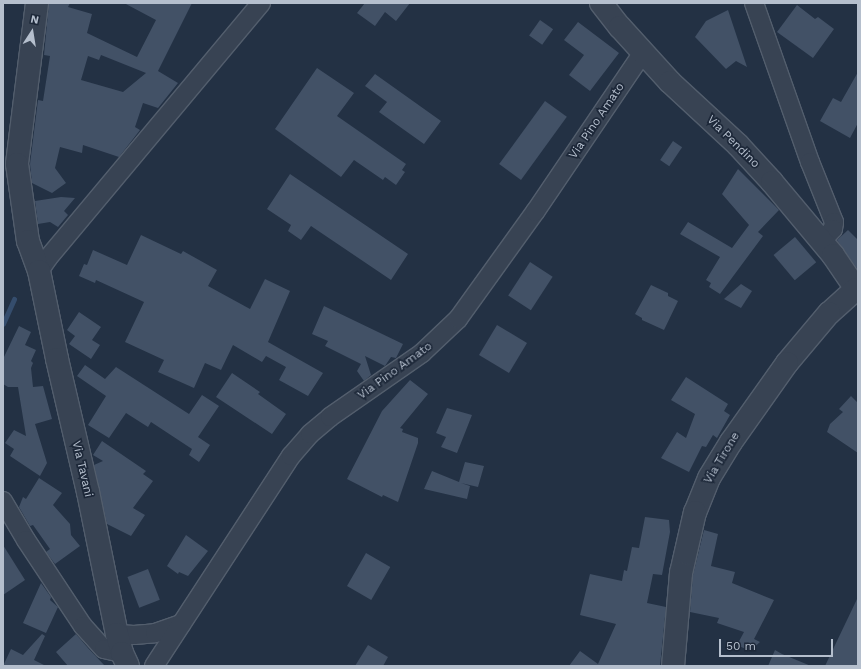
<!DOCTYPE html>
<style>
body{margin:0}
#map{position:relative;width:861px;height:669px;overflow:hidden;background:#233144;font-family:"Work Sans",sans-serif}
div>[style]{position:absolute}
.stream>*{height:4.5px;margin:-2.25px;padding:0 2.25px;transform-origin:2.25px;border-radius:2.25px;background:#354d6d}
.building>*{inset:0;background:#425166;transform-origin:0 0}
.roads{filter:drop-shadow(1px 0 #535e6d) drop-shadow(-1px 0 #535e6d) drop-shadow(0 1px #535e6d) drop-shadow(0 -1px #535e6d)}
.minor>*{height:18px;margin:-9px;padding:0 9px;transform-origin:9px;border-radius:9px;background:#384353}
.tertiary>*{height:22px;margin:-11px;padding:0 11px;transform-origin:11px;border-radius:11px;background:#384353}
span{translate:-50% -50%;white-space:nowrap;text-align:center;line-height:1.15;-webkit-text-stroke:3.5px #1d2839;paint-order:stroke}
.street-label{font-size:12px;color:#b5bfcd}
.frame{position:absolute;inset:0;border:4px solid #b5bfcd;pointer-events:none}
.north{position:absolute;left:12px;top:12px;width:40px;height:40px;-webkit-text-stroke:3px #1d2839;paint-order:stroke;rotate:12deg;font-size:11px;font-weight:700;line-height:16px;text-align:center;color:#b5bfcd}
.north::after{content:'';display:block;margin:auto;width:14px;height:18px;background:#b5bfcd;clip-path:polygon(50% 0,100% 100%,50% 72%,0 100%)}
.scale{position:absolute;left:719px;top:639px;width:114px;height:18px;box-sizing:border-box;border:2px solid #b5bfcd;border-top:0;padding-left:5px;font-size:12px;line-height:14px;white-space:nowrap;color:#b5bfcd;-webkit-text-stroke:3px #1d2839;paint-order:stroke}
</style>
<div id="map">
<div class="stream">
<i style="left:3px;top:324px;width:27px;rotate:-66deg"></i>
</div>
<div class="building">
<i style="clip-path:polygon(evenodd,49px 3px,70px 3px,68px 7px,92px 14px,87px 33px,137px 57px,156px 20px,124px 3px,192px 3px,158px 71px,178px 83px,158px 108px,143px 103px,135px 127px,140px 130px,119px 157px,83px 145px,82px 153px,60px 147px,55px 168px,66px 183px,52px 193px,32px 183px,30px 164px,38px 100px,43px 101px,50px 56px,44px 55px,49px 3px,101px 55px,146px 73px,123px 92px,81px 80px,88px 56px,99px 60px,101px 55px)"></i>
<i style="clip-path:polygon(365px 3px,410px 3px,396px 21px,385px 12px,375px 26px,357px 13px)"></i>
<i style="clip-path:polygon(797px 5px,815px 19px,818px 17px,834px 29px,813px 58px,777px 32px)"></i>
<i style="clip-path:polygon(728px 10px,747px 67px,736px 61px,726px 69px,695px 37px,706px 21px)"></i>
<i style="left:540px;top:20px;width:16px;height:19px;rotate:35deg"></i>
<i style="clip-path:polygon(578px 22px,619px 53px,590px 91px,569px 75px,584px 55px,564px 40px)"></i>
<i style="clip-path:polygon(317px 68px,354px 93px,337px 116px,406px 164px,402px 170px,405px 172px,396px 185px,385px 177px,383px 180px,354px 160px,341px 177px,275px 129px)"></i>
<i style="clip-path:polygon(858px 72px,858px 123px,850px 138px,820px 121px,833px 98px,841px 102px)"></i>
<i style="clip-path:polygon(375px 74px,441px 121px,424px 144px,379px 112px,387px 102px,365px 86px)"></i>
<i style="left:545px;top:101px;width:27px;height:78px;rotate:36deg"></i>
<i style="left:673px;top:141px;width:11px;height:23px;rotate:34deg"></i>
<i style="clip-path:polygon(738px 169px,779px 210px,758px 232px,763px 236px,720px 294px,709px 287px,711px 283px,706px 280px,720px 257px,680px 234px,688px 222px,732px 248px,749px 225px,722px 194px)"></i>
<i style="clip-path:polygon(290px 174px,408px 254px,391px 280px,311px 226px,301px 240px,288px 231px,291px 225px,267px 209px)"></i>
<i style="clip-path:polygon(61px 197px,75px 198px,64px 211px,68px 215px,58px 227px,50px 222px,38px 224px,35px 201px)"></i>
<i style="clip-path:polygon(848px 230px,858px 240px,858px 270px,837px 240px)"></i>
<i style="clip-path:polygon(141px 235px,181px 254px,183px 251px,217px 270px,208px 286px,250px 309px,265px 279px,290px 291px,268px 342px,323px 373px,308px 396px,279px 380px,286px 367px,266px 356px,262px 362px,233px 345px,221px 370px,205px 363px,194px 388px,158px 372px,164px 360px,125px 342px,144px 302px,96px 280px,95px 283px,79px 276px,84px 264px,87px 265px,93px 250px,127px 265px)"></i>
<i style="left:795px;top:237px;width:33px;height:28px;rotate:50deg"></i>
<i style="left:530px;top:262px;width:27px;height:40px;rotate:33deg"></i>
<i style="clip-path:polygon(741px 284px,752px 291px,741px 308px,724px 299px)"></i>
<i style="clip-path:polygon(651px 285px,668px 293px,668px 296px,678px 301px,664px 330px,642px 320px,642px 318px,635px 314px)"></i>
<i style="clip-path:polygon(324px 306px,403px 344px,396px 358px,391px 357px,385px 366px,365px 356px,371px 375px,364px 381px,357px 371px,361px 364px,325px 346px,328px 341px,312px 334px)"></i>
<i style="clip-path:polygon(79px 312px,101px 327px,92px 340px,100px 345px,91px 359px,69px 344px,75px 336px,67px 330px)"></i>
<i style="left:497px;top:325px;width:35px;height:35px;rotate:31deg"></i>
<i style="clip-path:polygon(19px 326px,31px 332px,25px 345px,36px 350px,31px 361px,33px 363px,31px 368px,33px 387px,43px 386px,52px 419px,35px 424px,47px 463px,40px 476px,10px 456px,14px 449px,5px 443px,14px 430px,26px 436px,18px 387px,8px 387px,3px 384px,3px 359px)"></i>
<i style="clip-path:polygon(85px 365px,105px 379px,116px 367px,189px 414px,202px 395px,219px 406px,198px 437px,210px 445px,199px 462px,189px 455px,192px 449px,151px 422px,148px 427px,126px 413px,109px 438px,88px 425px,106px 396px,77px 376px)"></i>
<i style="clip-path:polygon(232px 373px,260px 392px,258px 394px,286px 414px,272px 434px,216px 397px)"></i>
<i style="clip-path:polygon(686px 377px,728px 404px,724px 411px,730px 415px,717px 438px,713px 435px,706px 447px,702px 446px,689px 472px,661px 458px,677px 432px,686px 438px,695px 414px,671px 400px)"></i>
<i style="clip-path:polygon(410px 380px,428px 394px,400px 428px,403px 429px,402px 432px,418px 438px,418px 443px,398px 502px,383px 495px,382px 497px,347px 479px,382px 411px)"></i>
<i style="clip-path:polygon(851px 396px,858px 403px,858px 453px,827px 432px,830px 424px,843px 412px,839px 409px)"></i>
<i style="clip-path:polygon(447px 408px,472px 415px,457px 453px,441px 447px,446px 437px,436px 433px)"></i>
<i style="clip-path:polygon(102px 441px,146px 471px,143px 474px,153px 481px,133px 508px,145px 515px,131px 536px,107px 524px,94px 465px,103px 461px,93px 455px)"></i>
<i style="clip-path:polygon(465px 462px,484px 466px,478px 487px,461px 483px,470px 486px,467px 499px,424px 489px,432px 471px,459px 482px)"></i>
<i style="clip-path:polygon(39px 478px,62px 493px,53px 505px,70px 524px,71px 535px,80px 546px,55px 564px,46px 552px,50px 549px,33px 525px,30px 526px,19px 507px,23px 497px,26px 499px)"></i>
<i style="clip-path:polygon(645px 517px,669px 520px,670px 532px,662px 575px,653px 574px,647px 603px,666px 607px,660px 666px,569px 666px,580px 651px,598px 664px,616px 624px,580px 615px,590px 574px,622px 581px,624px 570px,627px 571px,632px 547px,639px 548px)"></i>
<i style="clip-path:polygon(704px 530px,718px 534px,711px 566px,735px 572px,732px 583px,774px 600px,754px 639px,760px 642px,750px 651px,737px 645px,744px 632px,717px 623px,719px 618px,690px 612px,693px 575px)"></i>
<i style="clip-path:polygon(186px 535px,208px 551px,188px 576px,179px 572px,178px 574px,167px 566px)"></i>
<i style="clip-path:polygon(3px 545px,25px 580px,3px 595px)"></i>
<i style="left:366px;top:553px;width:28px;height:38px;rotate:30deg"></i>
<i style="left:148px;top:569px;width:33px;height:22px;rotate:69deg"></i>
<i style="clip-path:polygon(41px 583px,51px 597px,50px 600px,58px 607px,46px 633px,23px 623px)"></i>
<i style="clip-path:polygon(858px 597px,858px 666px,825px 666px)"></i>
<i style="clip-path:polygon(42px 634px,45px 636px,34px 660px,46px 666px,3px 666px,11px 649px,23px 655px)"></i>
<i style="clip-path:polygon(76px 634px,88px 648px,105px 666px,68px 666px,56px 652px)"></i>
<i style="clip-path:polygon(368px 645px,388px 657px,383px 666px,355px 666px)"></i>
<i style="clip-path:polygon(775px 650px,782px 654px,811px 666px,768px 666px)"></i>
</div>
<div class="roads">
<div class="minor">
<i style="left:754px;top:3px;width:169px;rotate:70.6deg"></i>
<i style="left:810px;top:162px;width:65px;rotate:68.2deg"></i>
<i style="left:834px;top:222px;width:7px;rotate:98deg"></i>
<i style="left:833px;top:229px;width:16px;rotate:133deg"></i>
<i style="left:39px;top:271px;width:16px;rotate:-55deg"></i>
<i style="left:48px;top:258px;width:332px;rotate:-50.1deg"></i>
<i style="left:3px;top:501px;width:45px;rotate:59.5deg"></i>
<i style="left:26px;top:540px;width:103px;rotate:56.5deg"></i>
<i style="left:83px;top:626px;width:31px;rotate:48deg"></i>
<i style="left:104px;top:649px;width:18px;rotate:13deg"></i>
<i style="left:117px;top:634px;width:17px;rotate:3deg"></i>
<i style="left:134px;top:635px;width:21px;rotate:-5deg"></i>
<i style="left:155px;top:633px;width:28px;rotate:-19deg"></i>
<i style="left:154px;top:666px;width:251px;rotate:-56.9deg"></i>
<i style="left:291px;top:456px;width:29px;rotate:-49deg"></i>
<i style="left:310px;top:434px;width:26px;rotate:-40deg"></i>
<i style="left:330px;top:417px;width:112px;rotate:-34.8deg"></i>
<i style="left:422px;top:353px;width:50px;rotate:-43.4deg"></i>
<i style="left:458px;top:319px;width:132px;rotate:-54.3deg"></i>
<i style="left:535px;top:212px;width:194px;rotate:-55.9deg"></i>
</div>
<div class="tertiary">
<i style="left:37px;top:3px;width:162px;rotate:97.1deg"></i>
<i style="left:17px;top:164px;width:78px;rotate:81.9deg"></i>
<i style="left:28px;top:241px;width:32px;rotate:70deg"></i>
<i style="left:39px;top:271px;width:90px;rotate:78.4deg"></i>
<i style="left:57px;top:359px;width:137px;rotate:76.9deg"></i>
<i style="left:88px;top:492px;width:145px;rotate:78.5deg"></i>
<i style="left:117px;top:634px;width:20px;rotate:75deg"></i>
<i style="left:122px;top:653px;width:14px;rotate:65deg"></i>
<i style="left:601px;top:3px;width:31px;rotate:52deg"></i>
<i style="left:620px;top:27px;width:74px;rotate:47.7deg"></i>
<i style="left:670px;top:82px;width:93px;rotate:42.8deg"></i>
<i style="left:738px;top:145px;width:50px;rotate:47.4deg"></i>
<i style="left:772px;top:182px;width:95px;rotate:50.1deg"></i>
<i style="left:833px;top:255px;width:41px;rotate:55.9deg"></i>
<i style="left:856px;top:289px;width:36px;rotate:138deg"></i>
<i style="left:829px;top:313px;width:65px;rotate:130deg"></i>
<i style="left:787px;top:363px;width:97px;rotate:125.3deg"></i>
<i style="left:731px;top:442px;width:42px;rotate:121.4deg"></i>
<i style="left:709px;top:478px;width:37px;rotate:112deg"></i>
<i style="left:695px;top:512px;width:63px;rotate:102.9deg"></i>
<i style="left:681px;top:573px;width:93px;rotate:94.9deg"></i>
</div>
</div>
<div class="street-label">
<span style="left:597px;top:121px;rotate:-56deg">Via Pino Amato</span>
<span style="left:733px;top:142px;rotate:45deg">Via Pendino</span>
<span style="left:395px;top:371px;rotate:-36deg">Via Pino Amato</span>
<span style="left:722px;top:458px;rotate:-59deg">Via Tirone</span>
<span style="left:82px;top:469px;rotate:77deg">Via Tavani</span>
</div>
<div class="frame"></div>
<div class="north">N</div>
<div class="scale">50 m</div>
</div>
